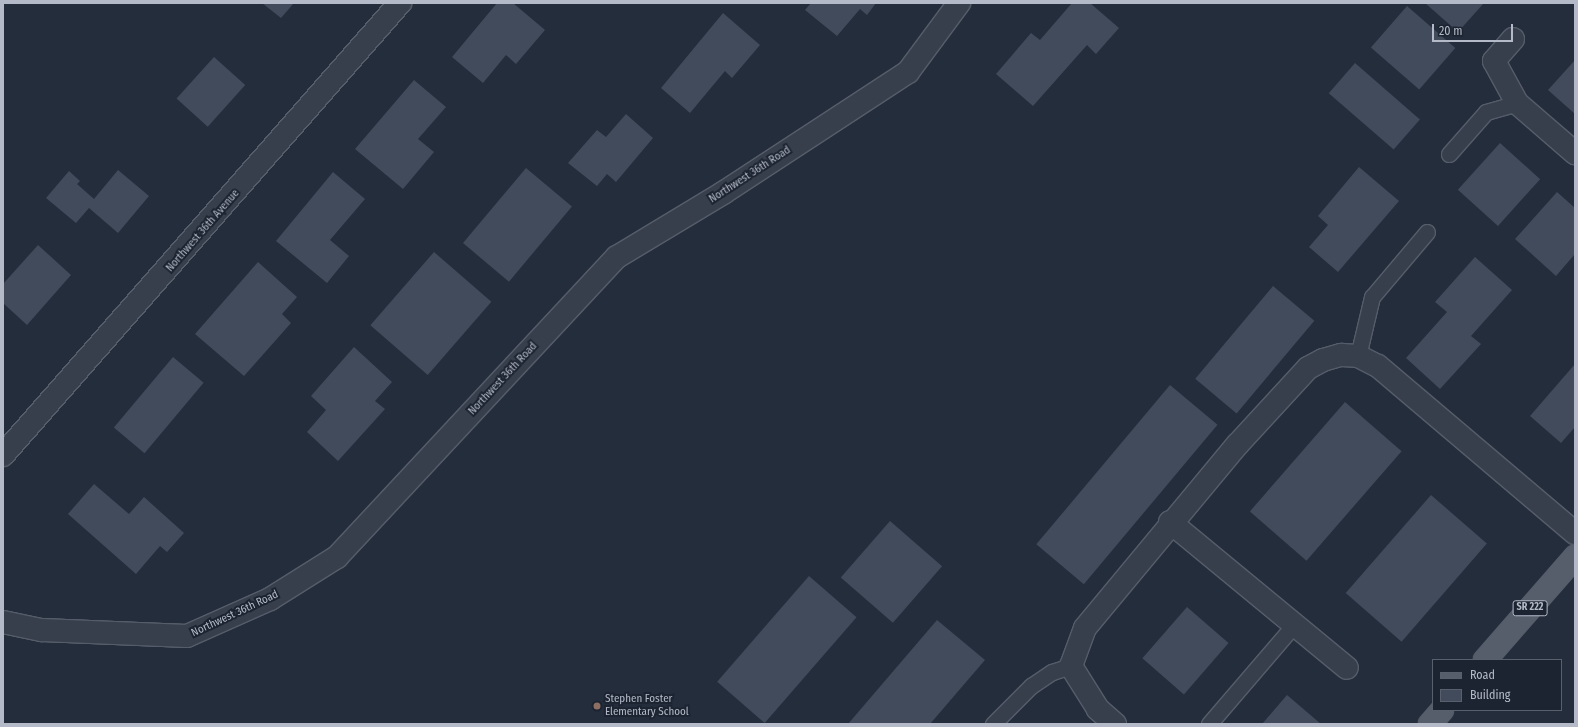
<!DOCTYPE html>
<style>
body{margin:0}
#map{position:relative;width:1578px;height:727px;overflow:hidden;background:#242d3c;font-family:"Fira Sans Condensed",sans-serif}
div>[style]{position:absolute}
.building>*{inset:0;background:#414b5b;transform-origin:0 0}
.roads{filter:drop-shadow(1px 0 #565d6a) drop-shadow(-1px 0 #565d6a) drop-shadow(0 1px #565d6a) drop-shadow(0 -1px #565d6a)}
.service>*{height:15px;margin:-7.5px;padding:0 7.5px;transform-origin:7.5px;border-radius:7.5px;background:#383f4c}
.minor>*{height:22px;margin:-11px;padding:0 11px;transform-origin:11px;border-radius:11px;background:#383f4c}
.primary>*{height:22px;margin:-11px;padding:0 11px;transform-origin:11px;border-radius:11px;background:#565e6c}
.dots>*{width:11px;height:11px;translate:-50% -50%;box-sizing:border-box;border:2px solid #1d2431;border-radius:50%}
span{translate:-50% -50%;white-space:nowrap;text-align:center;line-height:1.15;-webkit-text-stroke:4px #1d2431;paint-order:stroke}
.shield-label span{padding:1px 3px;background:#1d2431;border:1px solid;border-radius:3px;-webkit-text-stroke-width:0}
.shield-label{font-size:10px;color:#b4bac8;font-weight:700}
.street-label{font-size:11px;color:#b4bac8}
.poi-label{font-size:11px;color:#b4bac8}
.left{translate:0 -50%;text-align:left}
.frame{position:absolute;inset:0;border:4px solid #b4bac8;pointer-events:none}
.legend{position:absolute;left:1432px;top:659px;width:130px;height:52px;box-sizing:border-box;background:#1d2431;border:1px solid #59606d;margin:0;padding:5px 7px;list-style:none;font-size:12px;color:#b4bac8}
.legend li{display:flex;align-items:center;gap:8px;height:20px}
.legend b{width:20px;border:1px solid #59606d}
.scale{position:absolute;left:1432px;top:24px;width:81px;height:18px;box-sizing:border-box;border:2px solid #b4bac8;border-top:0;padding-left:5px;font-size:12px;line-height:14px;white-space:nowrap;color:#b4bac8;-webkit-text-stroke:3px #1d2431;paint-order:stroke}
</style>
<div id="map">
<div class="building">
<i style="clip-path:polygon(262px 3px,294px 3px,281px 18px)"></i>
<i style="clip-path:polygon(497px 3px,513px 3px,545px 30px,516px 64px,506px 55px,483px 83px,452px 57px)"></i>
<i style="clip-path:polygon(811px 3px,876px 3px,867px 15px,860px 9px,837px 36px,805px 10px)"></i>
<i style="clip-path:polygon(1072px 3px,1090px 3px,1119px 28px,1096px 54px,1087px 45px,1033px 106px,996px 74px,1031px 33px,1040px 40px)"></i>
<i style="clip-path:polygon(1425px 3px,1484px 3px,1458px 32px)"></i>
<i style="left:1407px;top:6px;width:64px;height:55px;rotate:41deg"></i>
<i style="clip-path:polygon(723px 13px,760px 45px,732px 78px,725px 71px,690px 113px,661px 88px)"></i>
<i style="left:214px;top:57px;width:42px;height:56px;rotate:42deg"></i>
<i style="clip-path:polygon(1575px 60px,1575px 114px,1548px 90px)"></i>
<i style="left:1355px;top:63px;width:86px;height:40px;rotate:41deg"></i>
<i style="clip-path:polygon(414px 80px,446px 107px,418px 139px,434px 152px,403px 189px,355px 149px)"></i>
<i style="clip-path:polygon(626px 114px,653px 138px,616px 182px,607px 174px,597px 186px,568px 163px,597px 130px,606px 137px)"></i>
<i style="left:1500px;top:143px;width:54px;height:63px;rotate:42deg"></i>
<i style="clip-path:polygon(1359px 167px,1399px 201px,1338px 272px,1309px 247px,1328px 225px,1318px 216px)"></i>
<i style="left:526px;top:168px;width:60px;height:98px;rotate:40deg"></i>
<i style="clip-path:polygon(118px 170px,149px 196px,118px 233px,89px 208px,76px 223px,46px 198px,69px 171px,80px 181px,77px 184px,94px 199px)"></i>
<i style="clip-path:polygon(333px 172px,365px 199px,330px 240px,349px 256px,327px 283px,276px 241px)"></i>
<i style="clip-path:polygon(1557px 192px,1575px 208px,1575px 254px,1556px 276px,1515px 239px)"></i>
<i style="clip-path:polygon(38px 245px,71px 275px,27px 325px,3px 303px,3px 284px)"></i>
<i style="left:434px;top:252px;width:76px;height:97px;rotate:41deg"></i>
<i style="clip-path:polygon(1475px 257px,1512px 290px,1471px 336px,1481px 344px,1440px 389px,1406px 358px,1447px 312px,1435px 302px)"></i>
<i style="clip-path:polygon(258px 262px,297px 297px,282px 314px,291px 323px,244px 376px,195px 334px)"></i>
<i style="left:1273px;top:286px;width:54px;height:121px;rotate:40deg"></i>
<i style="clip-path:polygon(354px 347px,392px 382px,375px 401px,385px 409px,338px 461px,307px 432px,326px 410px,311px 396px)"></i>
<i style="left:173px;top:357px;width:40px;height:92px;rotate:40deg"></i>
<i style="clip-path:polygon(1575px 364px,1575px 427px,1561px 443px,1530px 416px)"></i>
<i style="left:1170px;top:385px;width:62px;height:208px;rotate:40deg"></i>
<i style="left:1345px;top:402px;width:75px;height:145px;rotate:41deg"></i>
<i style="clip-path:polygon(94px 484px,129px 514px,144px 497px,184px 533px,167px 552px,160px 546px,136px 574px,68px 514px)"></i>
<i style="left:1431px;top:495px;width:74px;height:130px;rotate:41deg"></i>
<i style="left:890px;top:521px;width:69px;height:75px;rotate:41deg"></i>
<i style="left:809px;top:576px;width:63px;height:140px;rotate:41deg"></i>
<i style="left:1187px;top:607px;width:55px;height:68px;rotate:41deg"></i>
<i style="clip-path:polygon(937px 620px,985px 660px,930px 724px,848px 724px)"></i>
<i style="clip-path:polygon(1287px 695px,1321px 724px,1262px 724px)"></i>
</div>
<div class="roads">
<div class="service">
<i style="left:1449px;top:154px;width:56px;rotate:-48.6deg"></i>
<i style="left:1486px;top:112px;width:32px;rotate:-16deg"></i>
<i style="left:1358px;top:356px;width:61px;rotate:-76.7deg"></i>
<i style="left:1372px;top:297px;width:85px;rotate:-49.8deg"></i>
<i style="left:993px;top:724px;width:54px;rotate:-45deg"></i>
<i style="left:1031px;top:686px;width:25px;rotate:-34deg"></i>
<i style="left:1052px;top:672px;width:20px;rotate:-18deg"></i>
<i style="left:1209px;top:724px;width:130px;rotate:-49.4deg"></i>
</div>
<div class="minor">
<i style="left:1513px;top:39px;width:29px;rotate:131deg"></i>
<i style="left:1494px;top:61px;width:48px;rotate:61.3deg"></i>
<i style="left:1517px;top:103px;width:77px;rotate:40.8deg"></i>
<i style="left:3px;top:455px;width:602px;rotate:-48.71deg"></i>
<i style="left:1170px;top:522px;width:229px;rotate:39.5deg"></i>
<i style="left:3px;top:622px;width:40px;rotate:12deg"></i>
<i style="left:42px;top:630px;width:145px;rotate:2.4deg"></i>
<i style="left:187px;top:636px;width:91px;rotate:-24deg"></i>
<i style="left:270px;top:599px;width:79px;rotate:-32.1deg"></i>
<i style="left:337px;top:557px;width:410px;rotate:-47deg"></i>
<i style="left:617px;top:257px;width:124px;rotate:-31.1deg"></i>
<i style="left:723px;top:193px;width:221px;rotate:-33.2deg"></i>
<i style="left:908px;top:72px;width:86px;rotate:-53.5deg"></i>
<i style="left:1115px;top:724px;width:23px;rotate:-139deg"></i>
<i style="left:1098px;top:709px;width:51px;rotate:-122.1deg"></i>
<i style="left:1071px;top:666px;width:40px;rotate:-69.8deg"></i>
<i style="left:1085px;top:628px;width:239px;rotate:-50.3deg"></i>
<i style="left:1238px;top:444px;width:103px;rotate:-47.4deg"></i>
<i style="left:1308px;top:368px;width:17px;rotate:-28deg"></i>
<i style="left:1323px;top:360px;width:19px;rotate:-16deg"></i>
<i style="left:1341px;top:355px;width:17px;rotate:3deg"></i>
<i style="left:1358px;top:356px;width:22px;rotate:27deg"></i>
<i style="left:1378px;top:366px;width:258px;rotate:40.3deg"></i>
</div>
<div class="primary">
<i style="left:1485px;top:660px;width:137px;rotate:-48.9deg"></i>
<i style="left:1430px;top:724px;width:18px;rotate:-49deg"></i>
</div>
</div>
<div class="dots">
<i style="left:597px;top:706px;background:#8d6e63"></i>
</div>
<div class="shield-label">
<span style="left:1530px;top:608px">SR 222</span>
</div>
<div class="street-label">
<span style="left:750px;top:175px;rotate:-33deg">Northwest 36th Road</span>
<span style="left:203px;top:231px;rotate:-49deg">Northwest 36th Avenue</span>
<span style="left:503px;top:379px;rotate:-47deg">Northwest 36th Road</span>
<span style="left:235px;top:614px;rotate:-25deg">Northwest 36th Road</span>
</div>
<div class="poi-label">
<span class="left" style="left:605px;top:706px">Stephen Foster<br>Elementary School</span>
</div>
<div class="frame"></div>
<ul class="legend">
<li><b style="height:5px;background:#565e6c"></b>Road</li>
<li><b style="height:11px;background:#414b5b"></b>Building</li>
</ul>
<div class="scale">20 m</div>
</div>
